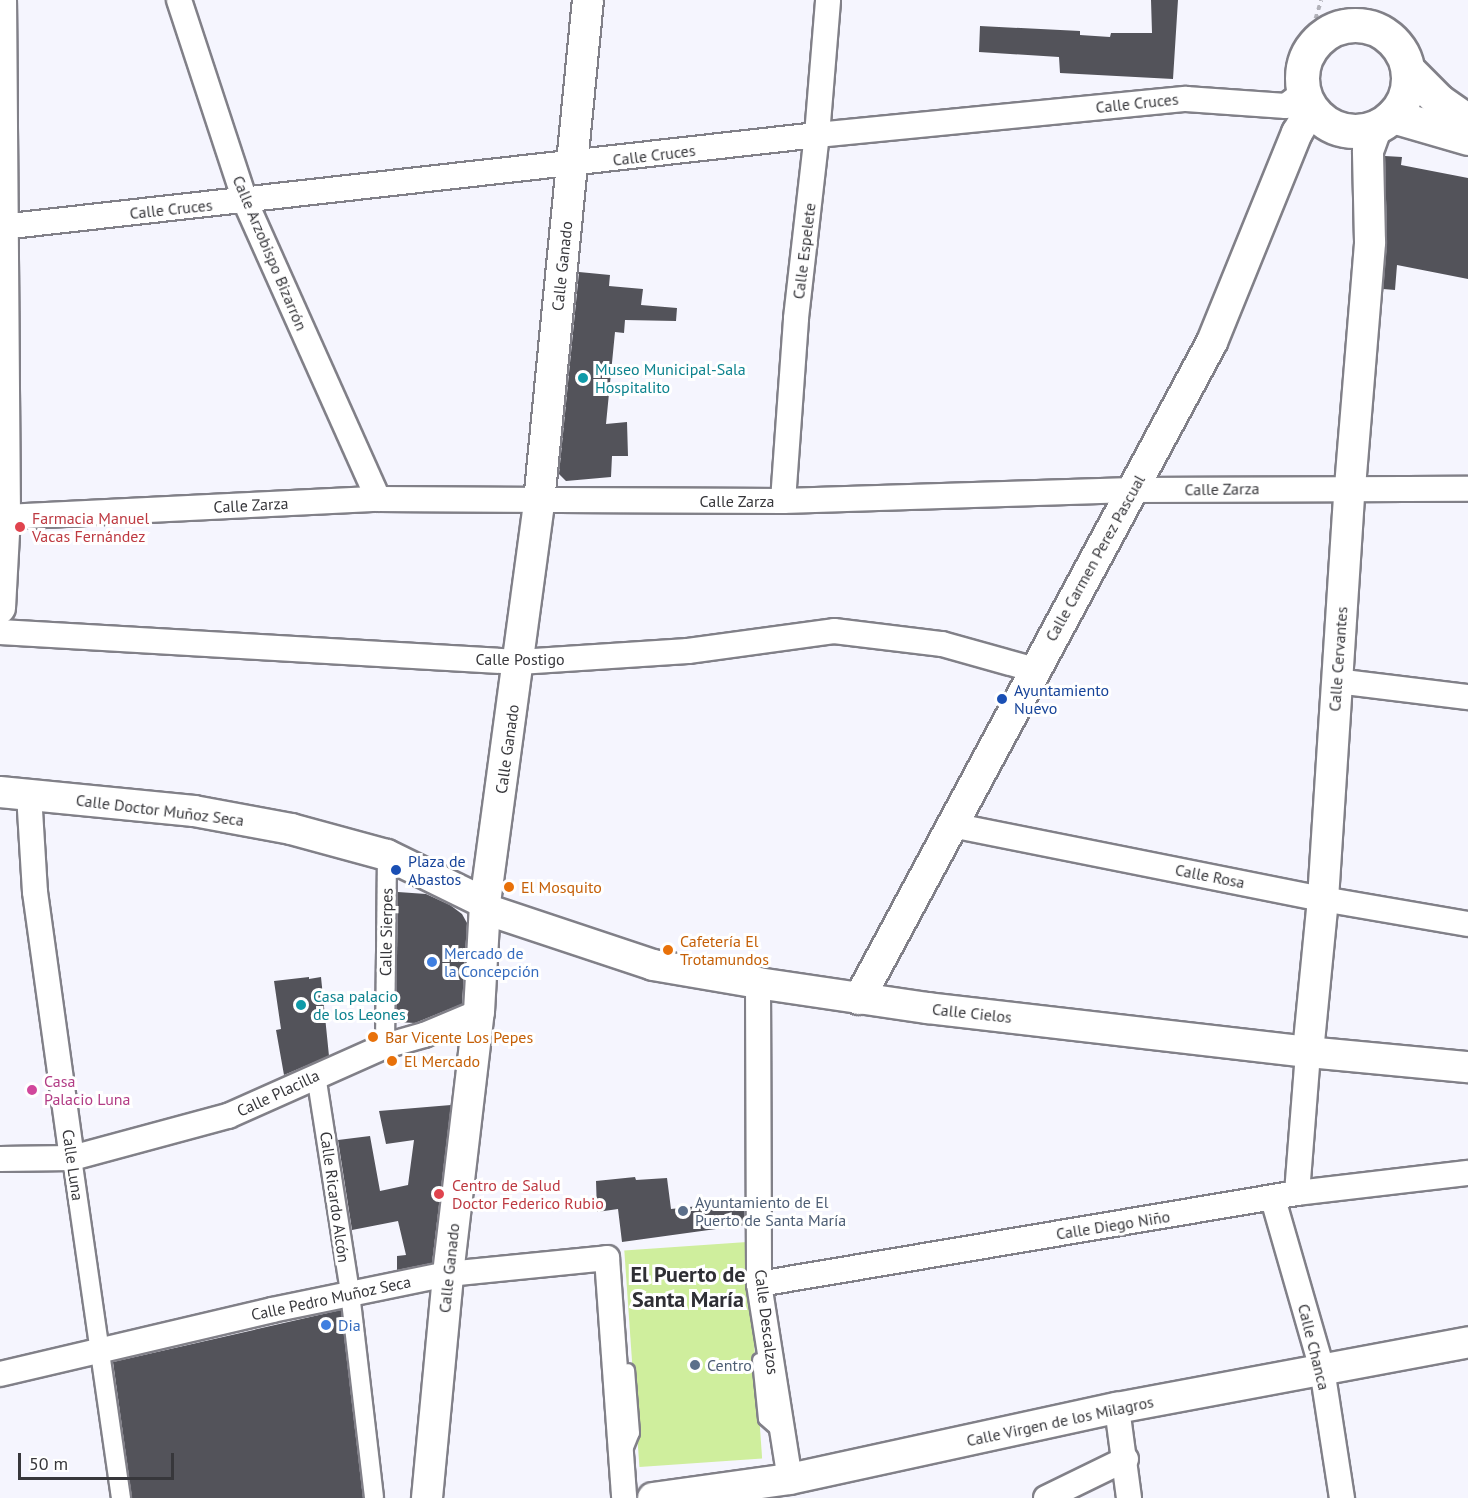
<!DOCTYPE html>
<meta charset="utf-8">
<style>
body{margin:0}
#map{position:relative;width:1468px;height:1498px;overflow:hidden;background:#f5f5fe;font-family:"PT Sans",sans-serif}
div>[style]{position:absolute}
.green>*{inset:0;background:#cfee9d;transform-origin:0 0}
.building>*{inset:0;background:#53535a}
.path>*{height:4px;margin-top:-2px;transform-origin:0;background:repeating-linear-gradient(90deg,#b2b2ba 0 4.5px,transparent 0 9px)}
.roads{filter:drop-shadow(2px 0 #818088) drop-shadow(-2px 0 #818088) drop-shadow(0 2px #818088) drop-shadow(0 -2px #818088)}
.service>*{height:12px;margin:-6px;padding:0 6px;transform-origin:6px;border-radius:6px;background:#fff}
.pedestrian>*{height:18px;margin:-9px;padding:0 9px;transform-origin:9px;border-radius:9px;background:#fff}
.minor>*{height:24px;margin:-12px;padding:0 12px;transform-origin:12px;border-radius:12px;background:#fff}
.tertiary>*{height:30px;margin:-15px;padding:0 15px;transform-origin:15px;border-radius:15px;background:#fff}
.secondary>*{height:33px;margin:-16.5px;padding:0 16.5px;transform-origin:16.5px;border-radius:16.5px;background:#fff}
.secondary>.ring{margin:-16.5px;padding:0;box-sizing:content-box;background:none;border:33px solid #fff;border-radius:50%}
.dots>*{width:16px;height:16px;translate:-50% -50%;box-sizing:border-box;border:3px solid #fff;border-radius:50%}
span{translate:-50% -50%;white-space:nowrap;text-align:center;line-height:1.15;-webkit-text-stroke:6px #fff;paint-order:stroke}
.street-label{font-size:16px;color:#37373b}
.culture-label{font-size:16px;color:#0d838f}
.left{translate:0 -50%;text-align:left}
.health-label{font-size:16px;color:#be3a42}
.transit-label{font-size:16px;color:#164399}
.food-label{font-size:16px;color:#c56008}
.shop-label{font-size:16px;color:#366cbe}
.hotel-label{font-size:16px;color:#b23c85}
.service-label{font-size:16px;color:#4e5e75}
.district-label{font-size:22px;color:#2f2f35;font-weight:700}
.scale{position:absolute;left:18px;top:1453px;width:156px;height:27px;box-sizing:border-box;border:3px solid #37373b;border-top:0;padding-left:8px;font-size:18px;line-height:21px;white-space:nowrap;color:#37373b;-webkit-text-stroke:4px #fff;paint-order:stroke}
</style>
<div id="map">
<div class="green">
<i style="left:747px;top:1242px;width:217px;height:123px;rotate:86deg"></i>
</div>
<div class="building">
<i style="clip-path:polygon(1151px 0,1178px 0,1173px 79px,1060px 73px,1059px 57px,979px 52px,980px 26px,1080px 31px,1080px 35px,1110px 37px,1111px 33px,1152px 33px)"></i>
<i style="clip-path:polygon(1385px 156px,1402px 157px,1401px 165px,1468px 178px,1468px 279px,1397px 265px,1395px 290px,1383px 289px,1387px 242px)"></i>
<i style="clip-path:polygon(579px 272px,610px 275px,609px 286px,643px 289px,641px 305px,677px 308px,676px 321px,625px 320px,624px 333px,615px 332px,606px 424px,627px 422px,628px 456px,612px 456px,611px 477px,566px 481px,559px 474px)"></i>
<i style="clip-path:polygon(398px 892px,426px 894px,450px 905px,462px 914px,467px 923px,462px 1004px,415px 1023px,396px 1022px)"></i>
<i style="clip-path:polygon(309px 977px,309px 979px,321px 977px,329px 1056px,284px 1075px,276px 1030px,281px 1029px,274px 981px)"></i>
<i style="clip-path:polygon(451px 1105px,432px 1263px,397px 1270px,397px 1256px,406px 1255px,398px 1221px,352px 1230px,338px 1140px,370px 1136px,380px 1191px,408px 1185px,414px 1140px,386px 1144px,379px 1111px)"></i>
<i style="clip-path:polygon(635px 1177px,636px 1180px,667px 1178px,671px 1209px,744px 1201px,745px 1225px,622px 1242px,618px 1209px,597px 1212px,596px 1181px)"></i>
<i style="clip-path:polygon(341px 1310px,363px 1498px,132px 1498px,113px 1362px)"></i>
</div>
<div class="path">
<i style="left:1290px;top:76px;width:35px;rotate:-74deg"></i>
<i style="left:1300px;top:42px;width:20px;rotate:-49deg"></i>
<i style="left:1313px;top:27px;width:28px;rotate:-73deg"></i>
</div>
<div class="roads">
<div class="service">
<i style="left:759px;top:1360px;width:59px;rotate:84.2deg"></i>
<i style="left:765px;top:1419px;width:20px;rotate:41deg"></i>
<i style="left:626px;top:1450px;width:18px;rotate:-68deg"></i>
<i style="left:633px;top:1433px;width:63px;rotate:-94.5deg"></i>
</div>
<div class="pedestrian">
<i style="left:385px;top:1046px;width:191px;rotate:-89.4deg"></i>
<i style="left:316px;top:1075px;width:221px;rotate:81.1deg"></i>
<i style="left:350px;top:1293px;width:206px;rotate:83.3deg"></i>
<i style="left:72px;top:1158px;width:344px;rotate:81.8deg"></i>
</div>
<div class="minor">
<i style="left:179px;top:0;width:212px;rotate:71.8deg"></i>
<i style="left:245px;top:201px;width:326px;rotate:65.9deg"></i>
<i style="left:2px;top:227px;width:820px;rotate:-6.44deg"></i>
<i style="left:817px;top:135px;width:371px;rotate:-5.6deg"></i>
<i style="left:1186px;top:99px;width:100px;rotate:4deg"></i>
<i style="left:1286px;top:106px;width:23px;rotate:-38deg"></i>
<i style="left:783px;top:501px;width:183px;rotate:-85.9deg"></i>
<i style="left:796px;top:318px;width:184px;rotate:-83.5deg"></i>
<i style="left:817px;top:135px;width:135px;rotate:-85.3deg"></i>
<i style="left:5px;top:517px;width:373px;rotate:-2.8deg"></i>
<i style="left:378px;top:499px;width:405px;rotate:0.3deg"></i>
<i style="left:783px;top:501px;width:349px;rotate:-1.8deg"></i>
<i style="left:1132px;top:490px;width:336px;rotate:-0.2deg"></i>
<i style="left:0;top:632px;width:520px;rotate:3.31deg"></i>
<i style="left:519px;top:662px;width:169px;rotate:-3.7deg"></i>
<i style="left:688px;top:651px;width:147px;rotate:-7.8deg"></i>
<i style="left:834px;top:631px;width:109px;rotate:6.9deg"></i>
<i style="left:942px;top:644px;width:97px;rotate:15.6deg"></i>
<i style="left:1337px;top:681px;width:132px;rotate:7deg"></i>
<i style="left:29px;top:794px;width:98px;rotate:86.5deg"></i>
<i style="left:35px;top:892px;width:269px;rotate:82.1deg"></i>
<i style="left:952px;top:825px;width:378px;rotate:11.3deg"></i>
<i style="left:1323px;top:899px;width:147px;rotate:9.8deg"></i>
<i style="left:758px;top:983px;width:301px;rotate:89.8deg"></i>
<i style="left:759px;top:1284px;width:197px;rotate:81deg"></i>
<i style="left:0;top:1159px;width:72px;rotate:-0.8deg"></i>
<i style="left:72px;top:1158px;width:162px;rotate:-15.1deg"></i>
<i style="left:228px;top:1116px;width:172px;rotate:-24deg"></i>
<i style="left:385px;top:1046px;width:41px;rotate:-15.8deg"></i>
<i style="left:424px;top:1035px;width:60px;rotate:-22.7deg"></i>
<i style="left:1297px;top:1193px;width:141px;rotate:-85.5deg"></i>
<i style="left:1273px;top:1199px;width:177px;rotate:73.9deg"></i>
<i style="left:1322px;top:1369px;width:131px;rotate:81.2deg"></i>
<i style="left:759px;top:1284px;width:546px;rotate:-9.6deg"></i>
<i style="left:1297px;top:1193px;width:172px;rotate:-6.7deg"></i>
<i style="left:0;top:1374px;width:279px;rotate:-13.2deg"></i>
<i style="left:272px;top:1310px;width:180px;rotate:-11.6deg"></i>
<i style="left:448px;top:1274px;width:160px;rotate:-5.7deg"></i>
<i style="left:607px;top:1258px;width:241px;rotate:85.9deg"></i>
<i style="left:1117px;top:1408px;width:91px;rotate:82.4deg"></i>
<i style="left:1046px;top:1498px;width:89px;rotate:-26deg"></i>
</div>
<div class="tertiary">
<i style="left:0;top:608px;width:91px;rotate:-86.9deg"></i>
<i style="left:5px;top:517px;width:517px;rotate:-90.44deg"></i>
<i style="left:0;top:792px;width:195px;rotate:5.6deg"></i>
<i style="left:194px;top:811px;width:99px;rotate:10.5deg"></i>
<i style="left:291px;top:829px;width:99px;rotate:15.2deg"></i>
<i style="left:387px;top:855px;width:109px;rotate:26.1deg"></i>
<i style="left:485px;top:909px;width:177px;rotate:18.4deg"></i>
<i style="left:653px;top:965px;width:107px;rotate:9.7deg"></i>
<i style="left:758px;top:983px;width:172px;rotate:8.4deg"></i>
<i style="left:928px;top:1008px;width:383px;rotate:6.6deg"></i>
<i style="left:1308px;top:1052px;width:161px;rotate:5.4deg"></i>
<i style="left:859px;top:999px;width:746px;rotate:-61.75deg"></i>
<i style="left:1212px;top:342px;width:226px;rotate:-67.9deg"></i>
<i style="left:1297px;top:133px;width:29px;rotate:-59deg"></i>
<i style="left:1308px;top:1052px;width:154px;rotate:-84.4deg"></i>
<i style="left:1323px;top:899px;width:413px;rotate:-86.3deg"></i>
<i style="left:1350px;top:487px;width:246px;rotate:-85.3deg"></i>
<i style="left:1370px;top:242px;width:91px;rotate:-91.3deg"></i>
<i style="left:1368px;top:151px;width:27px;rotate:-70deg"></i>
<i style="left:427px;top:1498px;width:225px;rotate:-84.6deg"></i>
<i style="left:448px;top:1274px;width:264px;rotate:-83.3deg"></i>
<i style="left:479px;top:1012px;width:109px;rotate:-86.8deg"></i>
<i style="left:485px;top:903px;width:405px;rotate:-82.3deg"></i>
<i style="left:539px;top:502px;width:504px;rotate:-84.43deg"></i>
<i style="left:653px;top:1498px;width:138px;rotate:-7.9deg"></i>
<i style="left:790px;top:1479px;width:335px;rotate:-12.3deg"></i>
<i style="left:1117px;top:1408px;width:357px;rotate:-10.6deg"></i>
</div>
<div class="secondary">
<i class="ring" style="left:1302px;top:25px;width:73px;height:73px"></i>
<i style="left:1408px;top:70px;width:44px;rotate:45deg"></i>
<i style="left:1439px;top:101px;width:35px;rotate:35deg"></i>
<i style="left:1392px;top:116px;width:79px;rotate:16.1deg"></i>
</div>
</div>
<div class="dots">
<i style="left:583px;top:378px;background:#0f9aa8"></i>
<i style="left:20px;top:527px;background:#e0444e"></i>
<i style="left:1002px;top:699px;background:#1a4fb4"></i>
<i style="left:396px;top:870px;background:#1a4fb4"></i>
<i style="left:509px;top:887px;background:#e8710a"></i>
<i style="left:668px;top:950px;background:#e8710a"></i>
<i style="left:432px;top:962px;background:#3f7fe0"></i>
<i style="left:301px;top:1005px;background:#0f9aa8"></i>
<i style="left:373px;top:1037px;background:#e8710a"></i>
<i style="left:392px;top:1061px;background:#e8710a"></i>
<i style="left:32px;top:1090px;background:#d1479c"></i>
<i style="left:439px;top:1194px;background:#e0444e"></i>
<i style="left:683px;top:1211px;background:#5c6f8a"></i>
<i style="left:326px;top:1325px;background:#3f7fe0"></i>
<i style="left:695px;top:1365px;background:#5c6f8a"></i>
</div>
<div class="street-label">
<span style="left:1137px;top:103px;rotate:-6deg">Calle Cruces</span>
<span style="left:654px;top:155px;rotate:-7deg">Calle Cruces</span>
<span style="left:171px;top:209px;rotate:-6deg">Calle Cruces</span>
<span style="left:804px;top:251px;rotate:-83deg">Calle Espelete</span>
<span style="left:270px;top:253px;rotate:67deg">Calle Arzobispo Bizarrón</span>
<span style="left:562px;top:266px;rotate:-84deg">Calle Ganado</span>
<span style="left:1222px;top:489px;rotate:-1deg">Calle Zarza</span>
<span style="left:737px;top:501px">Calle Zarza</span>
<span style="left:251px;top:505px;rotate:-3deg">Calle Zarza</span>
<span style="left:1095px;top:558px;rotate:-61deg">Calle Carmen Perez Pascual</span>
<span style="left:520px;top:659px">Calle Postigo</span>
<span style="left:1338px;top:659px;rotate:-86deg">Calle Cervantes</span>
<span style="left:507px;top:749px;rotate:-82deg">Calle Ganado</span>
<span style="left:160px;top:810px;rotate:7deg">Calle Doctor Muñoz Seca</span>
<span style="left:1210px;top:876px;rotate:11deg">Calle Rosa</span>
<span style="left:386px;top:932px;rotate:-89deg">Calle Sierpes</span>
<span style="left:972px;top:1013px;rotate:6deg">Calle Cielos</span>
<span style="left:278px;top:1093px;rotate:-25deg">Calle Placilla</span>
<span style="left:73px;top:1165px;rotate:82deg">Calle Luna</span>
<span style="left:335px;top:1197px;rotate:82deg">Calle Ricardo Alcón</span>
<span style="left:1113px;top:1225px;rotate:-9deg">Calle Diego Niño</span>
<span style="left:449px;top:1268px;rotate:-84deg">Calle Ganado</span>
<span style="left:331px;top:1298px;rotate:-12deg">Calle Pedro Muñoz Seca</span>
<span style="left:767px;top:1322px;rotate:83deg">Calle Descalzos</span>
<span style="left:1314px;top:1347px;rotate:76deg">Calle Chanca</span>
<span style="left:1060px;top:1421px;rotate:-12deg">Calle Virgen de los Milagros</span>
</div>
<div class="culture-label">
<span class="left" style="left:595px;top:378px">Museo Municipal-Sala<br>Hospitalito</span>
<span class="left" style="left:313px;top:1005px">Casa palacio<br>de los Leones</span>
</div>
<div class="health-label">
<span class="left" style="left:32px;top:527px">Farmacia Manuel<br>Vacas Fernández</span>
<span class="left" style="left:452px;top:1194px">Centro de Salud<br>Doctor Federico Rubio</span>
</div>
<div class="transit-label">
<span class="left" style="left:1014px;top:699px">Ayuntamiento<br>Nuevo</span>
<span class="left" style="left:408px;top:870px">Plaza de<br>Abastos</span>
</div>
<div class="food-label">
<span class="left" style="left:521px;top:887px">El Mosquito</span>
<span class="left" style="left:680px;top:950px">Cafetería El<br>Trotamundos</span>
<span class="left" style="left:385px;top:1037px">Bar Vicente Los Pepes</span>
<span class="left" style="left:404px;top:1061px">El Mercado</span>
</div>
<div class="shop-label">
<span class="left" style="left:444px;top:962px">Mercado de<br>la Concepción</span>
<span class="left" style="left:338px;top:1325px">Dia</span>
</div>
<div class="hotel-label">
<span class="left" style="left:44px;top:1090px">Casa<br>Palacio Luna</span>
</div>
<div class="service-label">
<span class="left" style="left:695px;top:1211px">Ayuntamiento de El<br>Puerto de Santa María</span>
<span class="left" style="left:707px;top:1365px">Centro</span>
</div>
<div class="district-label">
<span style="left:688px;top:1287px">El Puerto de<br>Santa María</span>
</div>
<div class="scale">50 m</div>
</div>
